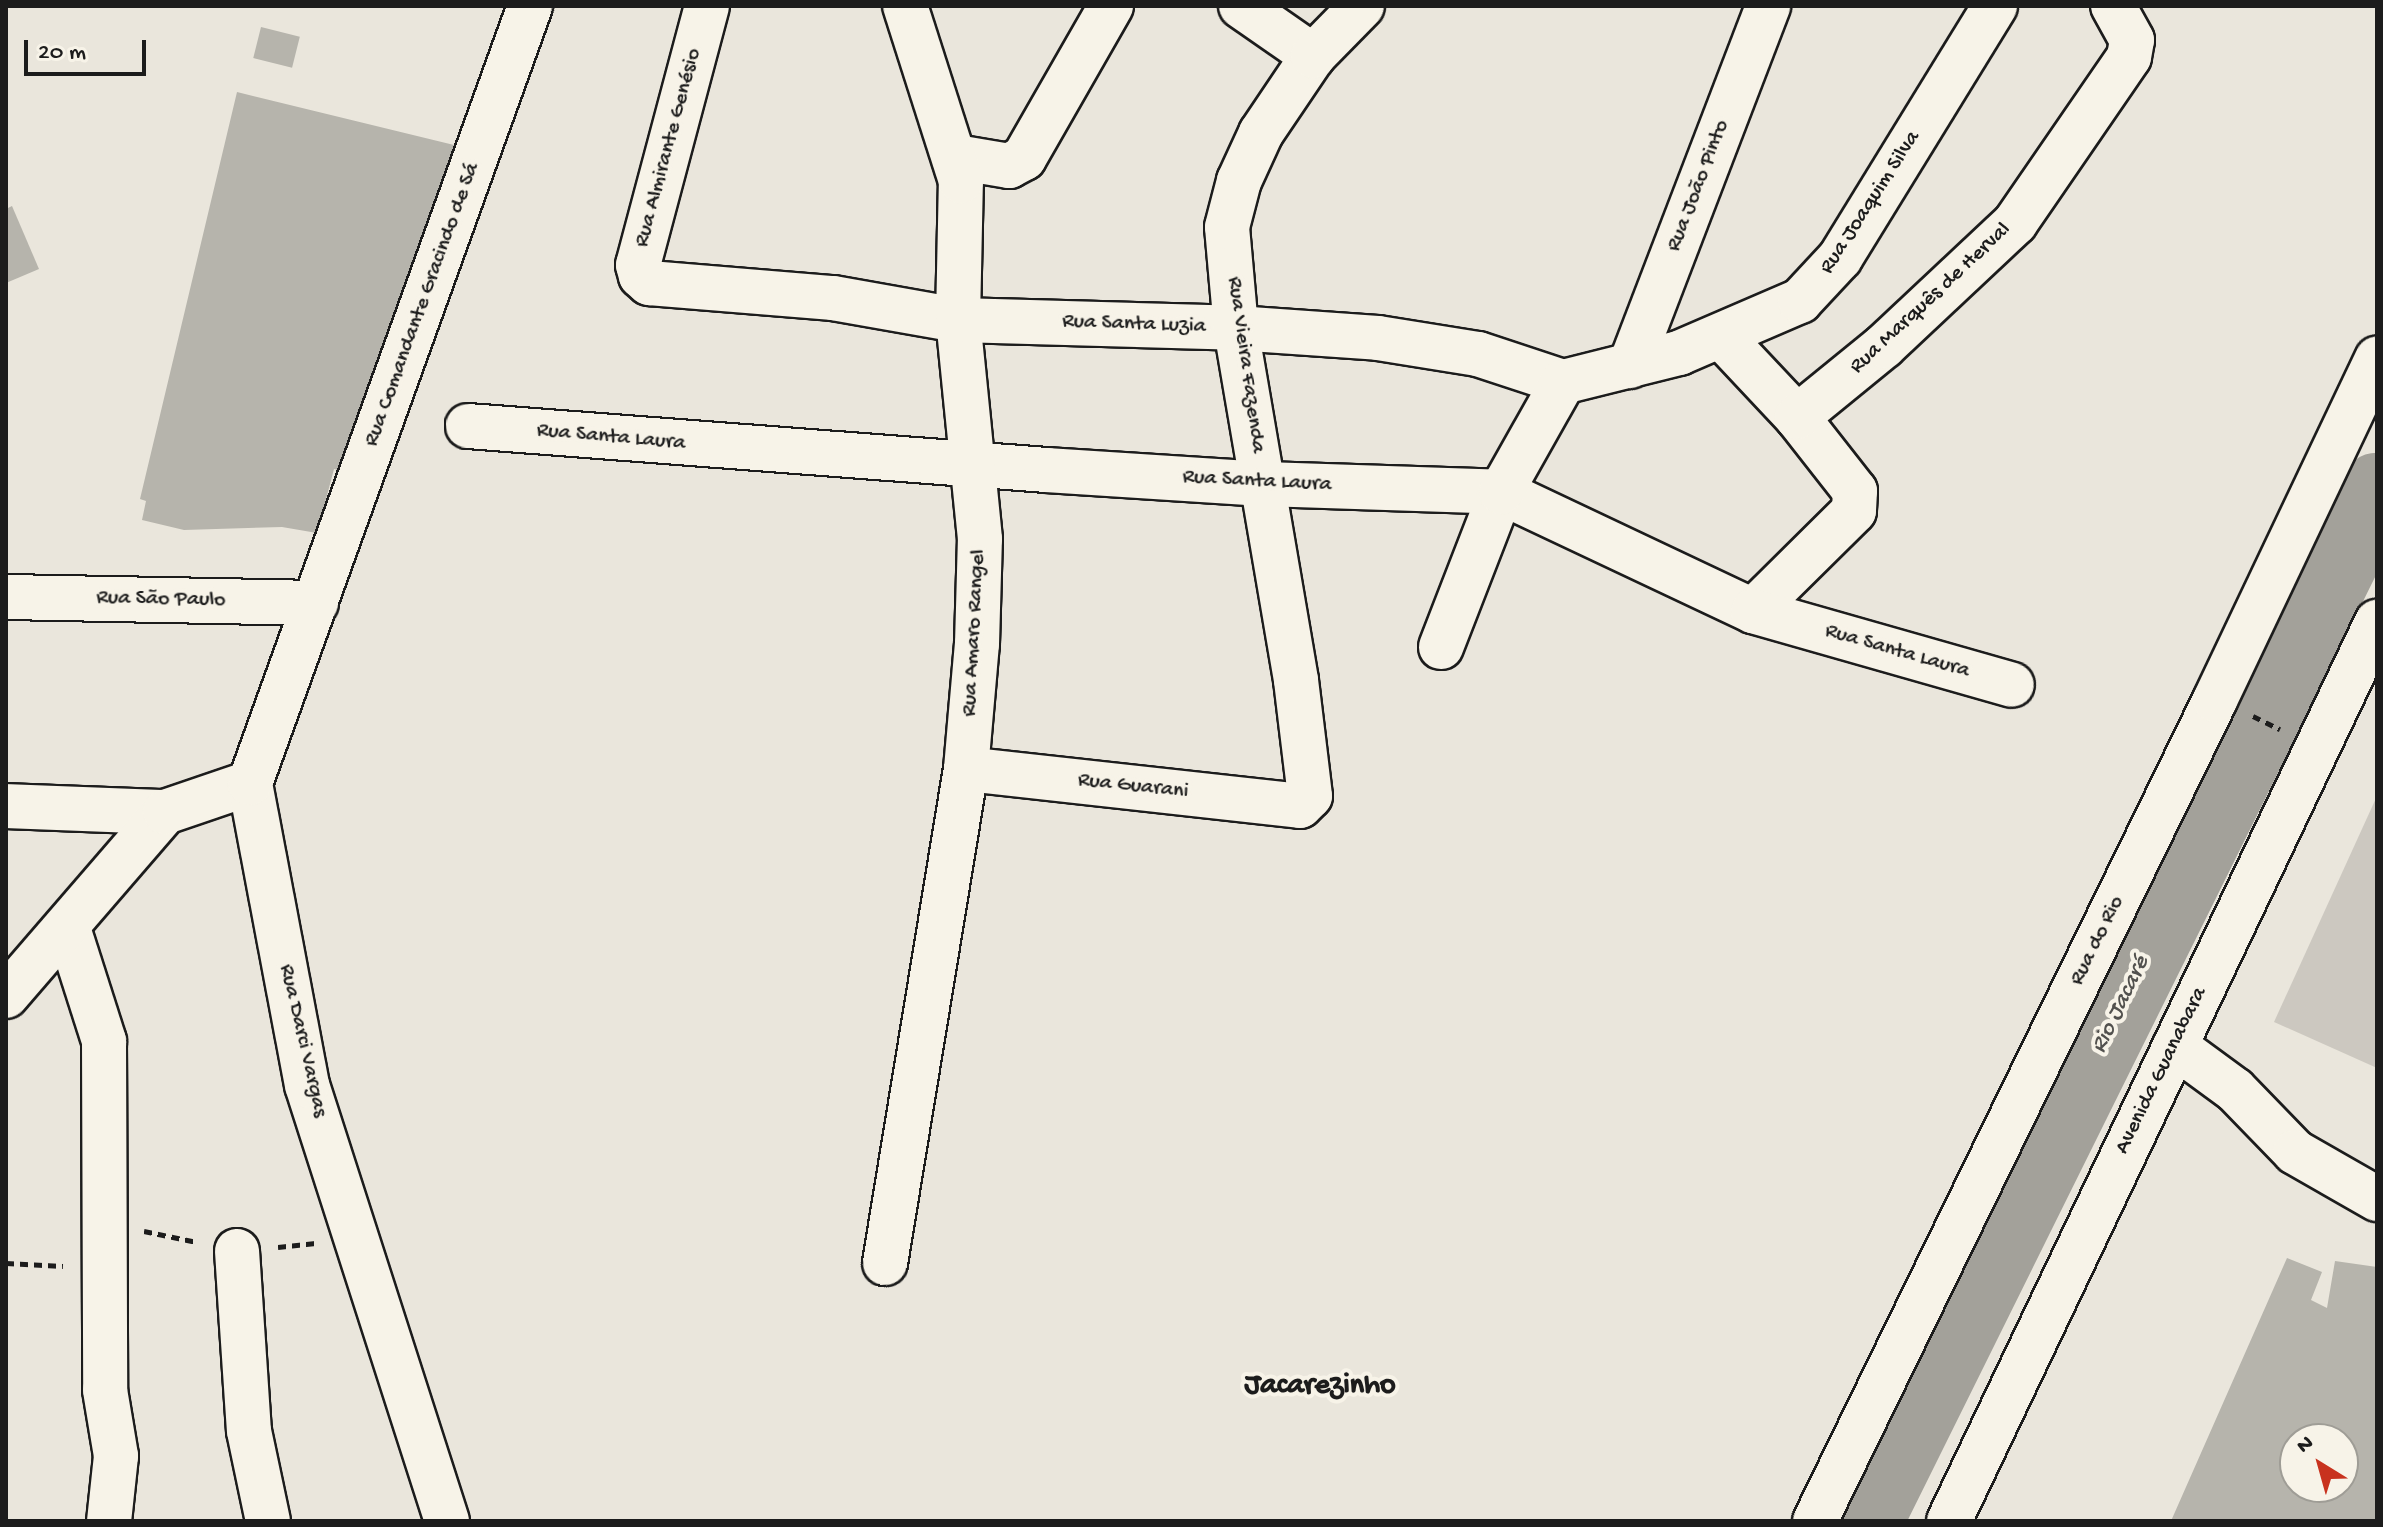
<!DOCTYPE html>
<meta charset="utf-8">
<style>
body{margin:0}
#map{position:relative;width:2383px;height:1527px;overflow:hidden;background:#eae6dc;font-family:"Gochi Hand",sans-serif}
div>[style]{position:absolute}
.green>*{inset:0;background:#ccc8c0}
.river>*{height:74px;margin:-37px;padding:0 37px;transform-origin:37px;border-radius:37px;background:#a3a19a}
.building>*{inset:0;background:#b6b4ac;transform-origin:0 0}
.path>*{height:5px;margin-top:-2.5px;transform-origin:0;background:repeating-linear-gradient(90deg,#1c1c1c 0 8px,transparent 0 14px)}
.roads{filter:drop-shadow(2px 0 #1c1c1c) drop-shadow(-2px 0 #1c1c1c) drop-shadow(0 2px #1c1c1c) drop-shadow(0 -2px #1c1c1c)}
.minor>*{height:44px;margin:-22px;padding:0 22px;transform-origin:22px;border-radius:22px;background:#f7f3e8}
span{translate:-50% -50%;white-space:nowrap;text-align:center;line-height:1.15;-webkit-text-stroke:8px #f7f3e8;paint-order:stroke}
.street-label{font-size:22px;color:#1c1c1c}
.water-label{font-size:24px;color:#52514e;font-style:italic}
.district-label{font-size:30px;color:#1c1c1c;font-weight:700}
.frame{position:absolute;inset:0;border:8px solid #1c1c1c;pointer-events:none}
.north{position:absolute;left:2279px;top:1423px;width:80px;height:80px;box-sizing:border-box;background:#f7f3e8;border:2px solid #9f9d96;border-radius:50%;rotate:323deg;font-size:22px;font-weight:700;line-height:32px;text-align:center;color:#1c1c1c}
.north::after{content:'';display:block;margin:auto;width:28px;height:36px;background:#c8321e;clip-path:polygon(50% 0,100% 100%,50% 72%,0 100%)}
.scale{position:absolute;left:24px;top:40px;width:122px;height:36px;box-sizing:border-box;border:4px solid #1c1c1c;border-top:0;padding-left:10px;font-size:24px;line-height:28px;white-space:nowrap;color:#1c1c1c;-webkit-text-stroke:6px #f7f3e8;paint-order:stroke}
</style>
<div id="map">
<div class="green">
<i style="clip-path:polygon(2377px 796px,2377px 1068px,2274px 1022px)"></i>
</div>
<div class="river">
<i style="left:1866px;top:1521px;width:1151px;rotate:-63.64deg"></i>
</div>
<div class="building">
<i style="left:261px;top:27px;width:40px;height:32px;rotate:14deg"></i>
<i style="clip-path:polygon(237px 92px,454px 145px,414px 307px,398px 303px,364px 440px,350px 473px,334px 469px,317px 533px,282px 527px,184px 530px,142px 520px,146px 501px,140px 499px)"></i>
<i style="clip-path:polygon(12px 206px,39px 269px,6px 283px,6px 209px)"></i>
<i style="clip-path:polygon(evenodd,2287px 1258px,2322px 1272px,2311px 1300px,2327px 1308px,2335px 1261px,2377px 1267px,2377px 1521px,2171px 1521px,2287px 1258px,2295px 1439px,2343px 1439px,2343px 1487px,2295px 1487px,2295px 1439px)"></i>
</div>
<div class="path">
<i style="left:2253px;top:716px;width:30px;rotate:26deg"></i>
<i style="left:144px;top:1231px;width:54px;rotate:11.7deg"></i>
<i style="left:278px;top:1247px;width:38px;rotate:-6deg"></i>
<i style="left:6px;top:1263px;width:57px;rotate:3deg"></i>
</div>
<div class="roads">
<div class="minor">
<i style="left:707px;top:6px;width:268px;rotate:104.9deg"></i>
<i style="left:638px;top:265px;width:11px;rotate:75deg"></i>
<i style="left:641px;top:276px;width:11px;rotate:41deg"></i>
<i style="left:649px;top:283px;width:185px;rotate:4.7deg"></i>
<i style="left:833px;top:298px;width:127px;rotate:10deg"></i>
<i style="left:958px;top:320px;width:278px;rotate:1.6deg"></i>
<i style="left:1236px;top:328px;width:142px;rotate:4deg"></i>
<i style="left:1378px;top:338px;width:101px;rotate:9.1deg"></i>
<i style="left:1478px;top:354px;width:89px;rotate:18.2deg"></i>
<i style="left:1241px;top:6px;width:88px;rotate:34.8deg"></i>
<i style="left:956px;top:157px;width:54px;rotate:9.6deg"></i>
<i style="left:1009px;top:166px;width:17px;rotate:-28deg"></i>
<i style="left:1024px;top:158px;width:175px;rotate:-60.2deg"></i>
<i style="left:1721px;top:336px;width:111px;rotate:46.8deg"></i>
<i style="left:1797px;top:417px;width:94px;rotate:51.9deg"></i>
<i style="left:1855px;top:491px;width:20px;rotate:93deg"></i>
<i style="left:1854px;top:511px;width:142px;rotate:135.3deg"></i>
<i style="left:1630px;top:366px;width:386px;rotate:-69deg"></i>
<i style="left:1797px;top:417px;width:112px;rotate:-39.2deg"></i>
<i style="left:1884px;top:346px;width:180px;rotate:-43.2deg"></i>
<i style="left:2015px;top:223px;width:201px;rotate:-55.5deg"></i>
<i style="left:2129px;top:57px;width:17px;rotate:-80deg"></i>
<i style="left:2132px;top:40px;width:39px;rotate:-119deg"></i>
<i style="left:468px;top:426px;width:580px;rotate:4.35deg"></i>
<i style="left:1046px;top:470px;width:218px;rotate:3.7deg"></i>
<i style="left:1264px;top:484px;width:237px;rotate:1.9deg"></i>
<i style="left:1501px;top:492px;width:279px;rotate:25.3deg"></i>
<i style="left:1753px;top:611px;width:269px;rotate:15.9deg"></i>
<i style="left:6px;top:597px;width:310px;rotate:1.1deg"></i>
<i style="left:1441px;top:647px;width:166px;rotate:-68.8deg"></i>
<i style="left:1501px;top:492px;width:126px;rotate:-60.6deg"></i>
<i style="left:1563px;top:382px;width:120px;rotate:-14deg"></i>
<i style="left:1679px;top:353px;width:132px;rotate:-23.3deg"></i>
<i style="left:1800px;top:301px;width:59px;rotate:-47.1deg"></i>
<i style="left:1840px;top:258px;width:296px;rotate:-58.4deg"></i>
<i style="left:966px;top:769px;width:336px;rotate:6.3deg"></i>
<i style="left:1300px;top:806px;width:14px;rotate:-45deg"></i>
<i style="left:1310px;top:796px;width:117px;rotate:-96.9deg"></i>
<i style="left:1296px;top:680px;width:357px;rotate:-99.7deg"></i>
<i style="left:1236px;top:328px;width:101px;rotate:-95.1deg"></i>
<i style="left:1227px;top:227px;width:48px;rotate:-75.4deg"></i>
<i style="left:1239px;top:181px;width:53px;rotate:-65.4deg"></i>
<i style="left:1261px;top:133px;width:93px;rotate:-56deg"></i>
<i style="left:1313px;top:56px;width:70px;rotate:-45.6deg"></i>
<i style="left:6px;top:806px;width:159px;rotate:2.2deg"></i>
<i style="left:68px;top:928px;width:119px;rotate:72.3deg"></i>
<i style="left:104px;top:1041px;width:349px;rotate:89.8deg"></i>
<i style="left:105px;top:1390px;width:67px;rotate:80.5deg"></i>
<i style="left:116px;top:1456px;width:65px;rotate:96.1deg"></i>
<i style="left:6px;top:996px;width:243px;rotate:-49.2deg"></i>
<i style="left:165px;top:812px;width:90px;rotate:-18.8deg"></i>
<i style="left:2175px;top:1046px;width:74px;rotate:36.3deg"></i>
<i style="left:2235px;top:1090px;width:86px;rotate:45.9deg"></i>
<i style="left:2295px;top:1152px;width:95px;rotate:29.8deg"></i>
<i style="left:237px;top:1251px;width:180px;rotate:86.2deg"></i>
<i style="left:249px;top:1431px;width:92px;rotate:78.1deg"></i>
<i style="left:885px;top:1263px;width:501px;rotate:-80.69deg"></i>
<i style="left:966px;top:769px;width:125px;rotate:-85deg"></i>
<i style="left:977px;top:644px;width:105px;rotate:-88.4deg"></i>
<i style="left:980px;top:539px;width:220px;rotate:-95.7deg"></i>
<i style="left:958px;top:320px;width:139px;rotate:-88.8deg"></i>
<i style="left:961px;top:181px;width:184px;rotate:-107.7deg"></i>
<i style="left:447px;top:1521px;width:458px;rotate:-107.8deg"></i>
<i style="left:307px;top:1085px;width:307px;rotate:-100.7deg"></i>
<i style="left:250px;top:783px;width:826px;rotate:-70.18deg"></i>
<i style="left:1815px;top:1521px;width:913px;rotate:-64.02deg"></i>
<i style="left:2215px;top:700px;width:378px;rotate:-64.6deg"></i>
<i style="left:1949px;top:1521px;width:996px;rotate:-64.54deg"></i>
</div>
</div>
<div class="street-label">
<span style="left:669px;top:148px;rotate:-75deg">Rua Almirante Genésio</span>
<span style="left:1699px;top:186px;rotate:-69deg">Rua João Pinto</span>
<span style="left:1871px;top:203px;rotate:-57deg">Rua Joaquim Silva</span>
<span style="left:1931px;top:299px;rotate:-43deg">Rua Marquês de Herval</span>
<span style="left:423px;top:305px;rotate:-70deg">Rua Comandante Gracindo de Sá</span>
<span style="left:1134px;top:325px;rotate:2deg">Rua Santa Luzia</span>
<span style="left:1245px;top:365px;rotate:82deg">Rua Vieira Fazenda</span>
<span style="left:611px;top:438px;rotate:5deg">Rua Santa Laura</span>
<span style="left:1257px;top:482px;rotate:3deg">Rua Santa Laura</span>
<span style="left:161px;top:600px;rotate:1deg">Rua São Paulo</span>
<span style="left:975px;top:633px;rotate:-87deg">Rua Amaro Rangel</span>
<span style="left:1897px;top:652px;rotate:16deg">Rua Santa Laura</span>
<span style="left:1133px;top:787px;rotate:6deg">Rua Guarani</span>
<span style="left:2098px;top:941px;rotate:-64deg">Rua do Rio</span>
<span style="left:302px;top:1041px;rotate:77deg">Rua Darci Vargas</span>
<span style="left:2162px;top:1071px;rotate:-64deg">Avenida Guanabara</span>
</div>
<div class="water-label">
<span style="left:2121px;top:1005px;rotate:-64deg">Rio Jacaré</span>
</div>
<div class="district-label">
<span style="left:1320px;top:1387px">Jacarezinho</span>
</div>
<div class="frame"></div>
<div class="north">N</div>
<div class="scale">20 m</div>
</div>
